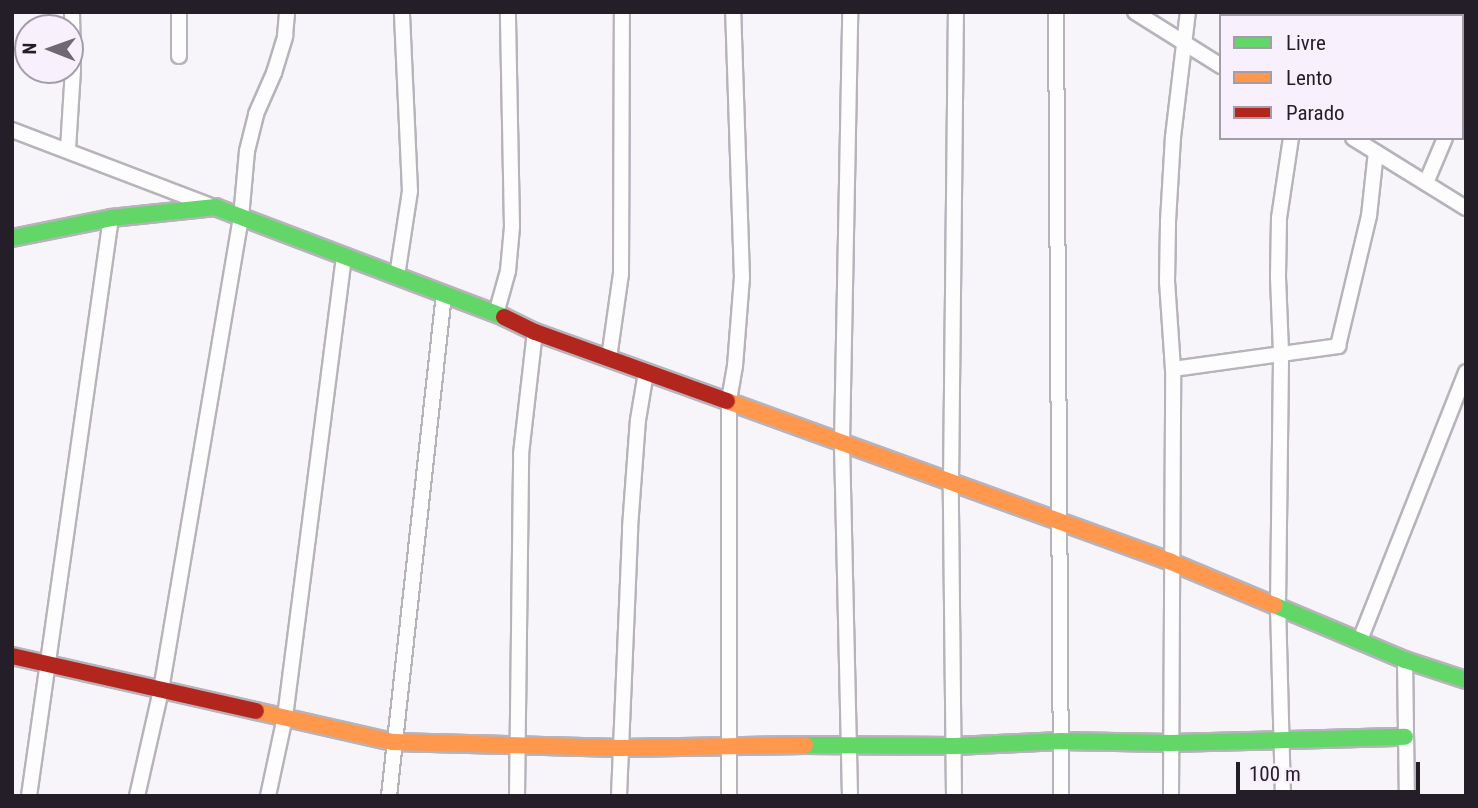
<!DOCTYPE html>
<style>
body{margin:0}
#map{position:relative;width:1478px;height:808px;overflow:hidden;background:#f7f4fa;font-family:"Roboto Condensed",sans-serif}
div>[style]{position:absolute}
.roads{filter:drop-shadow(2px 0 #b7b3bb) drop-shadow(-2px 0 #b7b3bb) drop-shadow(0 2px #b7b3bb) drop-shadow(0 -2px #b7b3bb)}
.street>*{height:14px;margin:-7px;padding:0 7px;transform-origin:7px;border-radius:7px;background:#fefdfe}
.fast>*{height:16px;margin:-8px;padding:0 8px;transform-origin:8px;border-radius:8px;background:#63d668}
.slow>*{height:16px;margin:-8px;padding:0 8px;transform-origin:8px;border-radius:8px;background:#ff974d}
.jam>*{height:16px;margin:-8px;padding:0 8px;transform-origin:8px;border-radius:8px;background:#b3261e}
span{translate:-50% -50%;white-space:nowrap;text-align:center;line-height:1.15;-webkit-text-stroke:6px #f8f1fd;paint-order:stroke}
.frame{position:absolute;inset:0;border:14px solid #241e28;pointer-events:none}
.legend{position:absolute;left:1219px;top:14px;width:245px;height:126px;box-sizing:border-box;background:#f8f1fd;border:2px solid #a39da8;margin:0;padding:9px 12px;list-style:none;font-size:21px;color:#241e28}
.legend li{display:flex;align-items:center;gap:14px;height:35px}
.legend b{width:35px;border:2px solid #a39da8}
.north{position:absolute;left:14px;top:14px;width:70px;height:70px;box-sizing:border-box;background:#f8f1fd;border:2px solid #a39da8;border-radius:50%;rotate:271deg;font-size:19px;font-weight:700;line-height:28px;text-align:center;color:#241e28}
.north::after{content:'';display:block;margin:auto;width:24px;height:32px;background:#6e6972;clip-path:polygon(50% 0,100% 100%,50% 72%,0 100%)}
.scale{position:absolute;left:1236px;top:762px;width:184px;height:32px;box-sizing:border-box;border:4px solid #241e28;border-top:0;padding-left:9px;font-size:21px;line-height:24px;white-space:nowrap;color:#241e28;-webkit-text-stroke:5px #f8f1fd;paint-order:stroke}
</style>
<div id="map">
<div class="roads">
<div class="street">
<i style="left:179px;top:12px;width:44px;rotate:90deg"></i>
<i style="left:1056px;top:12px;width:784px;rotate:89.63deg"></i>
<i style="left:1135px;top:12px;width:102px;rotate:32.1deg"></i>
<i style="left:1306px;top:16px;width:4px;rotate:-76deg"></i>
<i style="left:1397px;top:16px;width:4px;rotate:-76deg"></i>
<i style="left:1462px;top:98px;width:10px;rotate:-66deg"></i>
<i style="left:12px;top:130px;width:216px;rotate:20.9deg"></i>
<i style="left:1353px;top:138px;width:133px;rotate:31.8deg"></i>
<i style="left:68px;top:149px;width:80px;rotate:-86.4deg"></i>
<i style="left:73px;top:69px;width:57px;rotate:-91deg"></i>
<i style="left:1426px;top:183px;width:49px;rotate:-67.1deg"></i>
<i style="left:397px;top:276px;width:86px;rotate:-81.3deg"></i>
<i style="left:410px;top:191px;width:179px;rotate:-92.6deg"></i>
<i style="left:496px;top:314px;width:45px;rotate:-74.4deg"></i>
<i style="left:508px;top:271px;width:44px;rotate:-84.8deg"></i>
<i style="left:512px;top:227px;width:215px;rotate:-91.1deg"></i>
<i style="left:609px;top:358px;width:85px;rotate:-81.9deg"></i>
<i style="left:621px;top:274px;width:262px;rotate:-89.8deg"></i>
<i style="left:1173px;top:369px;width:167px;rotate:-7.9deg"></i>
<i style="left:1338px;top:346px;width:134px;rotate:-76.6deg"></i>
<i style="left:1369px;top:216px;width:64px;rotate:-83.8deg"></i>
<i style="left:1360px;top:640px;width:288px;rotate:-68.4deg"></i>
<i style="left:1405px;top:660px;width:136px;rotate:89.2deg"></i>
<i style="left:29px;top:796px;width:584px;rotate:-81.93deg"></i>
<i style="left:137px;top:796px;width:109px;rotate:-77.2deg"></i>
<i style="left:161px;top:690px;width:479px;rotate:-80.4deg"></i>
<i style="left:241px;top:218px;width:67px;rotate:-84.9deg"></i>
<i style="left:247px;top:151px;width:38px;rotate:-76deg"></i>
<i style="left:256px;top:114px;width:45px;rotate:-66.3deg"></i>
<i style="left:274px;top:73px;width:39px;rotate:-73deg"></i>
<i style="left:285px;top:36px;width:24px;rotate:-85deg"></i>
<i style="left:268px;top:796px;width:81px;rotate:-77.9deg"></i>
<i style="left:285px;top:717px;width:463px;rotate:-82.7deg"></i>
<i style="left:389px;top:796px;width:505px;rotate:-83.75deg"></i>
<i style="left:517px;top:796px;width:342px;rotate:-89.3deg"></i>
<i style="left:521px;top:454px;width:123px;rotate:-83.5deg"></i>
<i style="left:619px;top:796px;width:268px;rotate:-87.6deg"></i>
<i style="left:630px;top:528px;width:108px;rotate:-85.8deg"></i>
<i style="left:638px;top:420px;width:49px;rotate:-80.5deg"></i>
<i style="left:729px;top:796px;width:396px;rotate:-90deg"></i>
<i style="left:729px;top:400px;width:35px;rotate:-80deg"></i>
<i style="left:735px;top:366px;width:88px;rotate:-85.5deg"></i>
<i style="left:742px;top:278px;width:266px;rotate:-91.9deg"></i>
<i style="left:850px;top:796px;width:353px;rotate:-91.3deg"></i>
<i style="left:842px;top:443px;width:431px;rotate:-88.9deg"></i>
<i style="left:954px;top:796px;width:312px;rotate:-90.6deg"></i>
<i style="left:951px;top:484px;width:472px;rotate:-89.4deg"></i>
<i style="left:1171px;top:796px;width:427px;rotate:-89.7deg"></i>
<i style="left:1173px;top:369px;width:88px;rotate:-93.9deg"></i>
<i style="left:1167px;top:281px;width:60px;rotate:-89deg"></i>
<i style="left:1168px;top:221px;width:84px;rotate:-86.6deg"></i>
<i style="left:1173px;top:137px;width:126px;rotate:-83.2deg"></i>
<i style="left:1283px;top:796px;width:190px;rotate:-91.5deg"></i>
<i style="left:1278px;top:606px;width:254px;rotate:-89.3deg"></i>
<i style="left:1281px;top:352px;width:76px;rotate:-92.3deg"></i>
<i style="left:1278px;top:276px;width:58px;rotate:-89deg"></i>
<i style="left:1279px;top:218px;width:81px;rotate:-81.5deg"></i>
</div>
<div class="fast">
<i style="left:12px;top:238px;width:101px;rotate:-11.4deg"></i>
<i style="left:111px;top:218px;width:105px;rotate:-6deg"></i>
<i style="left:215px;top:207px;width:309px;rotate:20.8deg"></i>
<i style="left:1274px;top:605px;width:142px;rotate:22.8deg"></i>
<i style="left:1405px;top:660px;width:64px;rotate:18.2deg"></i>
<i style="left:805px;top:745px;width:150px;rotate:0.4deg"></i>
<i style="left:955px;top:746px;width:106px;rotate:-2.7deg"></i>
<i style="left:1061px;top:741px;width:109px;rotate:1.1deg"></i>
<i style="left:1170px;top:743px;width:235px;rotate:-1.5deg"></i>
</div>
<div class="slow">
<i style="left:727px;top:401px;width:472px;rotate:19.9deg"></i>
<i style="left:1171px;top:562px;width:112px;rotate:22.7deg"></i>
<i style="left:256px;top:711px;width:140px;rotate:12.8deg"></i>
<i style="left:393px;top:742px;width:227px;rotate:1.5deg"></i>
<i style="left:620px;top:748px;width:185px;rotate:-0.9deg"></i>
</div>
<div class="jam">
<i style="left:504px;top:317px;width:34px;rotate:26deg"></i>
<i style="left:535px;top:332px;width:204px;rotate:19.8deg"></i>
<i style="left:12px;top:656px;width:250px;rotate:12.7deg"></i>
</div>
</div>
<div class="frame"></div>
<ul class="legend">
<li><b style="height:9px;background:#63d668"></b>Livre</li>
<li><b style="height:9px;background:#ff974d"></b>Lento</li>
<li><b style="height:9px;background:#b3261e"></b>Parado</li>
</ul>
<div class="north">N</div>
<div class="scale">100 m</div>
</div>
